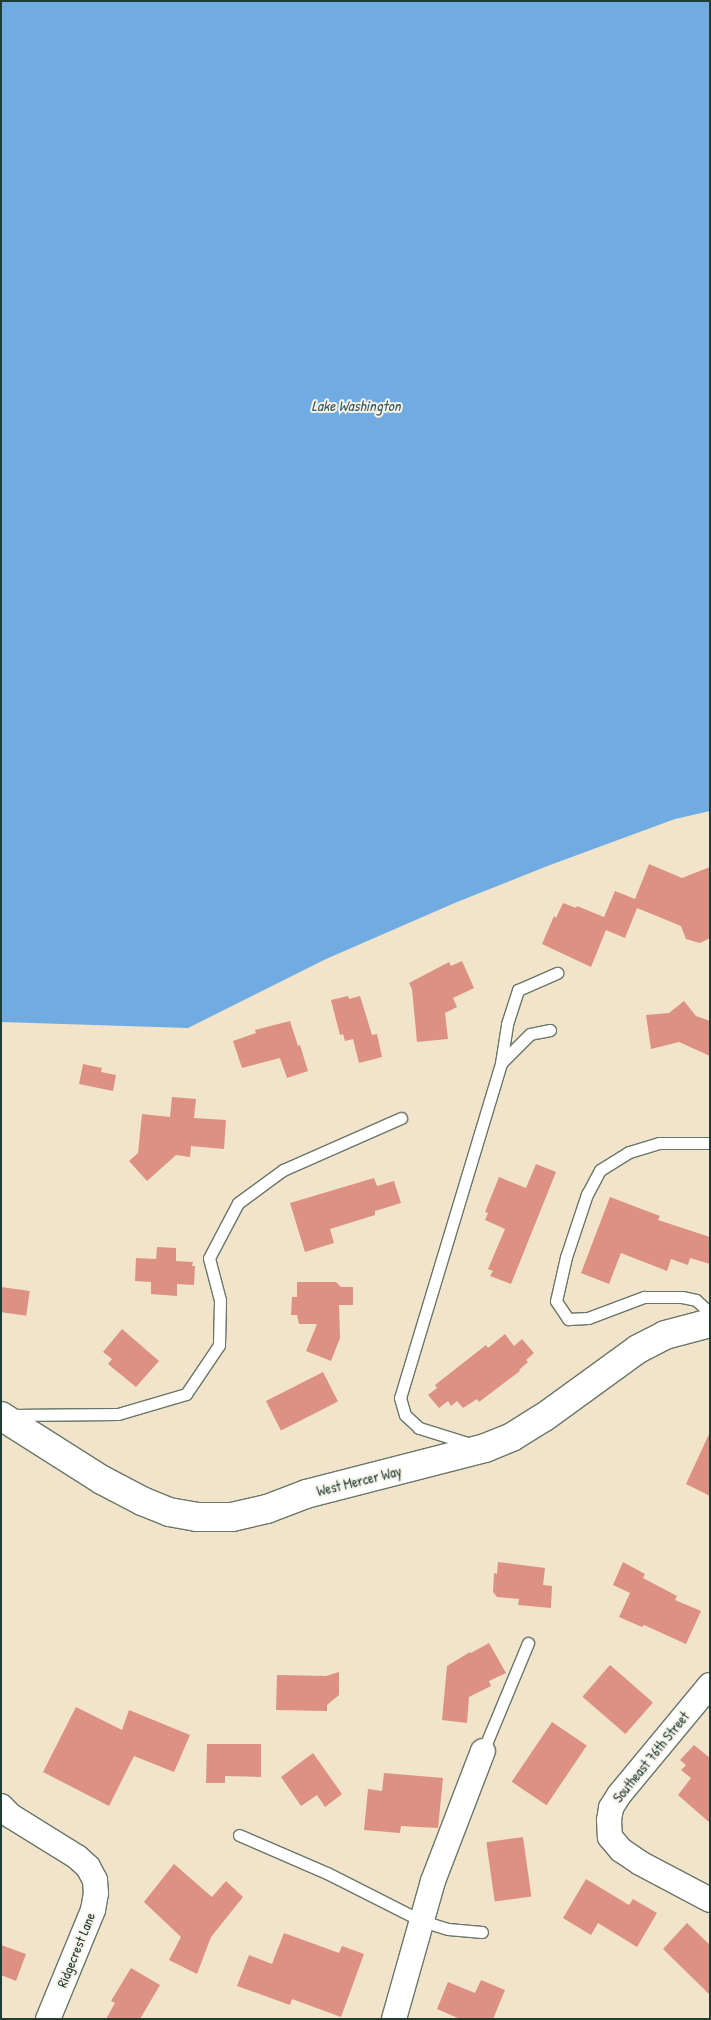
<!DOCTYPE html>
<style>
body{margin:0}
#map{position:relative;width:711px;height:2020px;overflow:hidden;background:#f1e4ca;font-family:"Patrick Hand",sans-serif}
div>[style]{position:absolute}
.water>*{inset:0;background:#70ace1}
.building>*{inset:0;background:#dc9182;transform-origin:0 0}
.roads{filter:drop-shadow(1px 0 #687768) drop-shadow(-1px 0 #687768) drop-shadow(0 1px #687768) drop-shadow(0 -1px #687768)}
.service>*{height:11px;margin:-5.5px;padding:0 5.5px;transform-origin:5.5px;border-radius:5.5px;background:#fff}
.minor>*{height:24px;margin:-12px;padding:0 12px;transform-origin:12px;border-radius:12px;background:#fff}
.tertiary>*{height:28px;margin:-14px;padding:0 14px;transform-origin:14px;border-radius:14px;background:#fff}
span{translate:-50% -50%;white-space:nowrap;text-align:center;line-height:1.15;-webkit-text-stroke:4px #f7f3e8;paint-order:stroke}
.street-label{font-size:14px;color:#1f3d34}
.water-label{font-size:15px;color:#33595f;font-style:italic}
.frame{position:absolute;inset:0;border:2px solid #1f3d34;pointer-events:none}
</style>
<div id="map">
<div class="water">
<i style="clip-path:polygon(1px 1px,710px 1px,710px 811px,675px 819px,550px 865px,457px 902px,326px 959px,188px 1028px,1px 1022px)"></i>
</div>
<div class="building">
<i style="clip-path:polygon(649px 864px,682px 878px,710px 867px,710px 938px,700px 943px,686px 939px,681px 926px,637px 908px,625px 938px,606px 930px,591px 967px,542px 944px,554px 916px,556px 918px,563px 903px,576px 908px,577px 906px,604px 917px,615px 891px,635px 899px)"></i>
<i style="clip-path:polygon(462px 961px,474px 988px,453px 998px,457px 1007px,445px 1013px,448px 1039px,417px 1042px,412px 989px,409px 983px,449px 962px,451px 966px)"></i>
<i style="clip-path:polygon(348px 996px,349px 999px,360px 996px,372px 1035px,377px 1034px,382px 1057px,359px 1063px,353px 1039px,345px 1041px,343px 1034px,340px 1035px,331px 1000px)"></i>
<i style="clip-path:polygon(684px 1001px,696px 1016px,710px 1021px,710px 1056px,679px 1042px,651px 1049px,646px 1015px,669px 1013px)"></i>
<i style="clip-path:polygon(290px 1021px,298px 1046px,300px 1045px,308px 1071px,287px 1078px,280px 1058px,242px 1068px,233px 1041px,256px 1033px,255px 1030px)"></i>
<i style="clip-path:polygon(83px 1064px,102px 1068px,101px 1072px,116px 1075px,113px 1091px,79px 1084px)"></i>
<i style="clip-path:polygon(172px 1097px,196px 1099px,194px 1118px,226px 1120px,224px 1149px,191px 1146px,190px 1157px,176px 1155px,147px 1181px,129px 1161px,138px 1153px,142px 1114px,170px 1117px)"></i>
<i style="clip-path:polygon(536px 1164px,556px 1172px,511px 1284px,490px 1276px,493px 1271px,488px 1269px,505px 1229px,485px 1220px,488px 1213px,485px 1212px,499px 1177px,526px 1188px)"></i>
<i style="clip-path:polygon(374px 1178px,377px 1186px,394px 1181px,401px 1203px,375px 1211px,375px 1215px,330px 1229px,334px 1243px,305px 1252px,290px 1203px)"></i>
<i style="clip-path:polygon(610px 1197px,660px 1216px,658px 1220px,710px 1237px,710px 1264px,690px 1258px,688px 1265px,671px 1259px,667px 1271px,621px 1253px,609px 1284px,581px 1273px)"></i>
<i style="clip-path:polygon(157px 1247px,176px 1248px,176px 1261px,193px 1262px,192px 1266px,195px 1266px,194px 1285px,177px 1284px,177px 1296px,151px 1294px,151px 1282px,135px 1281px,136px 1258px,156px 1259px)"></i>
<i style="clip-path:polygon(297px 1282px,336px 1282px,341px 1287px,353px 1287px,353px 1305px,339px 1305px,340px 1338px,331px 1361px,306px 1351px,317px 1324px,299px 1324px,297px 1315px,291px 1315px,292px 1297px,297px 1297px)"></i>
<i style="left:1px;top:1287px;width:29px;height:25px;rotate:8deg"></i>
<i style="clip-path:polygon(122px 1329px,159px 1361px,136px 1387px,108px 1364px,112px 1359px,103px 1352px)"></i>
<i style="clip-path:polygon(505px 1334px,514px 1346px,522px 1339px,534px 1353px,526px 1360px,528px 1362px,519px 1370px,520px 1371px,479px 1402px,477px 1399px,463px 1408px,457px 1401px,451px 1406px,448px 1401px,439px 1408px,428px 1395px,437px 1388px,435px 1385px,486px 1345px,488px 1348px)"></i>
<i style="left:323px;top:1372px;width:33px;height:64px;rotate:63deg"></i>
<i style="clip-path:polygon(710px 1432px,710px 1496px,686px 1484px)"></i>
<i style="clip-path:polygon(498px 1562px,545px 1568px,543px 1585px,552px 1586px,551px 1608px,518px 1605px,519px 1599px,497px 1597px,493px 1592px,494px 1573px,497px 1574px)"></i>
<i style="clip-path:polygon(623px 1562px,645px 1574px,643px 1578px,677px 1596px,675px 1600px,701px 1611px,686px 1644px,644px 1625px,642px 1627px,619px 1617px,630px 1593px,613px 1585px)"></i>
<i style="clip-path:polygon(489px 1643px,506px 1673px,489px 1681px,491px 1686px,469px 1697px,467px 1723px,442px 1720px,447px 1666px,470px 1652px,471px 1653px)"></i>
<i style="left:610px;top:1665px;width:57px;height:42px;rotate:41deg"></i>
<i style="clip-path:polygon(339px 1672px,339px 1695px,327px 1705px,327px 1711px,276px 1710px,277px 1675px,326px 1676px)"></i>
<i style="clip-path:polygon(76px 1707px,122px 1730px,129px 1710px,190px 1735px,174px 1772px,134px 1756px,109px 1806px,43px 1772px)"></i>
<i style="left:552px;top:1722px;width:42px;height:72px;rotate:34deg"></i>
<i style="clip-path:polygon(207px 1744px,261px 1744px,261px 1777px,225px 1776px,225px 1783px,206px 1783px)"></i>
<i style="clip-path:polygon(694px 1745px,710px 1758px,710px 1823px,678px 1795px,691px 1778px,681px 1770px,686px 1765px,680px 1760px)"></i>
<i style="clip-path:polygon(313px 1753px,342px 1794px,325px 1807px,317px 1795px,301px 1806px,281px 1777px)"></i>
<i style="clip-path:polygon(384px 1773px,443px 1778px,438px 1828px,401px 1826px,400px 1833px,364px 1830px,368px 1789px,382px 1791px)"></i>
<i style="left:523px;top:1837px;width:60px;height:37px;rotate:82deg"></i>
<i style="clip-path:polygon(174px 1864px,212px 1897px,226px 1881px,243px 1897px,211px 1937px,197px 1974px,169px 1960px,181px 1937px,144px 1902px)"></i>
<i style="clip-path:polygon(586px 1879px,629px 1905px,633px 1899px,657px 1913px,637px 1947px,598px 1923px,591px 1935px,563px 1918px)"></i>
<i style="clip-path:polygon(687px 1923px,710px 1945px,710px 1995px,663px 1949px)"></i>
<i style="clip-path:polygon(284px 1933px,339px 1953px,342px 1946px,364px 1954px,341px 2017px,292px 1999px,290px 2005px,237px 1986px,249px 1955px,272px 1964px)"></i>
<i style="clip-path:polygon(1px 1945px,26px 1954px,16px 1981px,1px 1975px)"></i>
<i style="clip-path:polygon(131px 1968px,160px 1985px,140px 2019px,106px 2019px,115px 2003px,111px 2001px)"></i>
<i style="clip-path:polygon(481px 1980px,505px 1990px,493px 2019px,460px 2019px,437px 2009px,448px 1982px,475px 1993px)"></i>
</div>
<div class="roads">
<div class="service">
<i style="left:550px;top:1030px;width:20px;rotate:169deg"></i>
<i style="left:530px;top:1034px;width:41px;rotate:135deg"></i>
<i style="left:501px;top:1063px;width:39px;rotate:-81deg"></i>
<i style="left:507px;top:1024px;width:36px;rotate:-72deg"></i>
<i style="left:518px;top:990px;width:43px;rotate:-23.6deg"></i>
<i style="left:710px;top:1143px;width:51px;rotate:180deg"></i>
<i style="left:659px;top:1143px;width:31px;rotate:163deg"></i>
<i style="left:629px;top:1152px;width:34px;rotate:148deg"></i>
<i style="left:600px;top:1170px;width:27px;rotate:118deg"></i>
<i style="left:587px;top:1194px;width:66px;rotate:108.4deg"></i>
<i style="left:566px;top:1257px;width:45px;rotate:102.8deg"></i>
<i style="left:556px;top:1301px;width:22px;rotate:56deg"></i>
<i style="left:568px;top:1319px;width:20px;rotate:-3deg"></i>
<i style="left:588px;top:1318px;width:60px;rotate:-20.6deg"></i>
<i style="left:644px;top:1297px;width:38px"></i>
<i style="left:682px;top:1297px;width:14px;rotate:12deg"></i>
<i style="left:696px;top:1300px;width:19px;rotate:43deg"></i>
<i style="left:10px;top:1415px;width:108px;rotate:-0.5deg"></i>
<i style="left:118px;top:1414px;width:71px;rotate:-16.4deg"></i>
<i style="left:186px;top:1394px;width:59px;rotate:-56deg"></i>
<i style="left:219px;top:1345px;width:45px;rotate:-88.7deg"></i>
<i style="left:220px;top:1300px;width:43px;rotate:-104.7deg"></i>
<i style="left:209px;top:1258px;width:62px;rotate:-62.2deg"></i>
<i style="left:238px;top:1203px;width:56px;rotate:-36.3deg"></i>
<i style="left:283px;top:1170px;width:129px;rotate:-23.8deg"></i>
<i style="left:474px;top:1445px;width:58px;rotate:-162.8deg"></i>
<i style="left:419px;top:1428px;width:19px;rotate:-137deg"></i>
<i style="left:405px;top:1415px;width:18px;rotate:-106deg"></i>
<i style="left:400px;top:1398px;width:350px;rotate:-73.2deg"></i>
<i style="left:483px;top:1751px;width:117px;rotate:-67.4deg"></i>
<i style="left:239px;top:1835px;width:96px;rotate:23.4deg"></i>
<i style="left:327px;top:1873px;width:106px;rotate:26.8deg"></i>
<i style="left:422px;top:1921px;width:27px;rotate:17deg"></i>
<i style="left:448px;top:1929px;width:34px;rotate:5deg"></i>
</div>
<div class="minor">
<i style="left:710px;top:1685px;width:143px;rotate:129.6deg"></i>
<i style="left:619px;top:1795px;width:15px;rotate:122deg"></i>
<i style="left:611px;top:1808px;width:12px;rotate:99deg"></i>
<i style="left:609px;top:1820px;width:17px;rotate:87deg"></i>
<i style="left:610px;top:1837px;width:17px;rotate:50deg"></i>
<i style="left:621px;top:1850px;width:23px;rotate:34deg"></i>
<i style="left:640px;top:1863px;width:79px;rotate:27.9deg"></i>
<i style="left:1px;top:1806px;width:14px;rotate:45deg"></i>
<i style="left:11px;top:1816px;width:78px;rotate:31.8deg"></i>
<i style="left:77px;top:1857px;width:15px;rotate:42deg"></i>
<i style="left:88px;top:1867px;width:15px;rotate:62deg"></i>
<i style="left:95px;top:1880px;width:13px;rotate:86deg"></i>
<i style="left:96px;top:1893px;width:17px;rotate:100deg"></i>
<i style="left:93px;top:1910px;width:118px;rotate:112.4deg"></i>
<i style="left:394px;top:2019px;width:143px;rotate:-74.2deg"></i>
<i style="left:433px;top:1881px;width:139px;rotate:-69deg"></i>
</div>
<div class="tertiary">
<i style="left:1px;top:1416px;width:120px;rotate:32.4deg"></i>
<i style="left:102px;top:1480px;width:45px;rotate:27.7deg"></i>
<i style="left:142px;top:1501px;width:29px;rotate:22deg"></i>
<i style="left:169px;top:1512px;width:28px;rotate:10deg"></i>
<i style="left:197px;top:1517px;width:35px"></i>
<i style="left:232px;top:1517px;width:36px;rotate:-13deg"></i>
<i style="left:267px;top:1509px;width:42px;rotate:-21deg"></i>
<i style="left:306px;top:1494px;width:185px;rotate:-14.4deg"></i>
<i style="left:485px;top:1448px;width:29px;rotate:-22deg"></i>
<i style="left:512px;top:1437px;width:36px;rotate:-32deg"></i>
<i style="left:543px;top:1418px;width:117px;rotate:-36deg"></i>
<i style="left:638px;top:1349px;width:30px;rotate:-27deg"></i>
<i style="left:665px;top:1335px;width:47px;rotate:-14.9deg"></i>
</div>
</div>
<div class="street-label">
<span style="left:359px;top:1481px;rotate:-14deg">West Mercer Way</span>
<span style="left:651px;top:1757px;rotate:-51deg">Southeast 76th Street</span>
<span style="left:76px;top:1950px;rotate:-68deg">Ridgecrest Lane</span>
</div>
<div class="water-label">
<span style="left:356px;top:406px">Lake Washington</span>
</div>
<div class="frame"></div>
</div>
